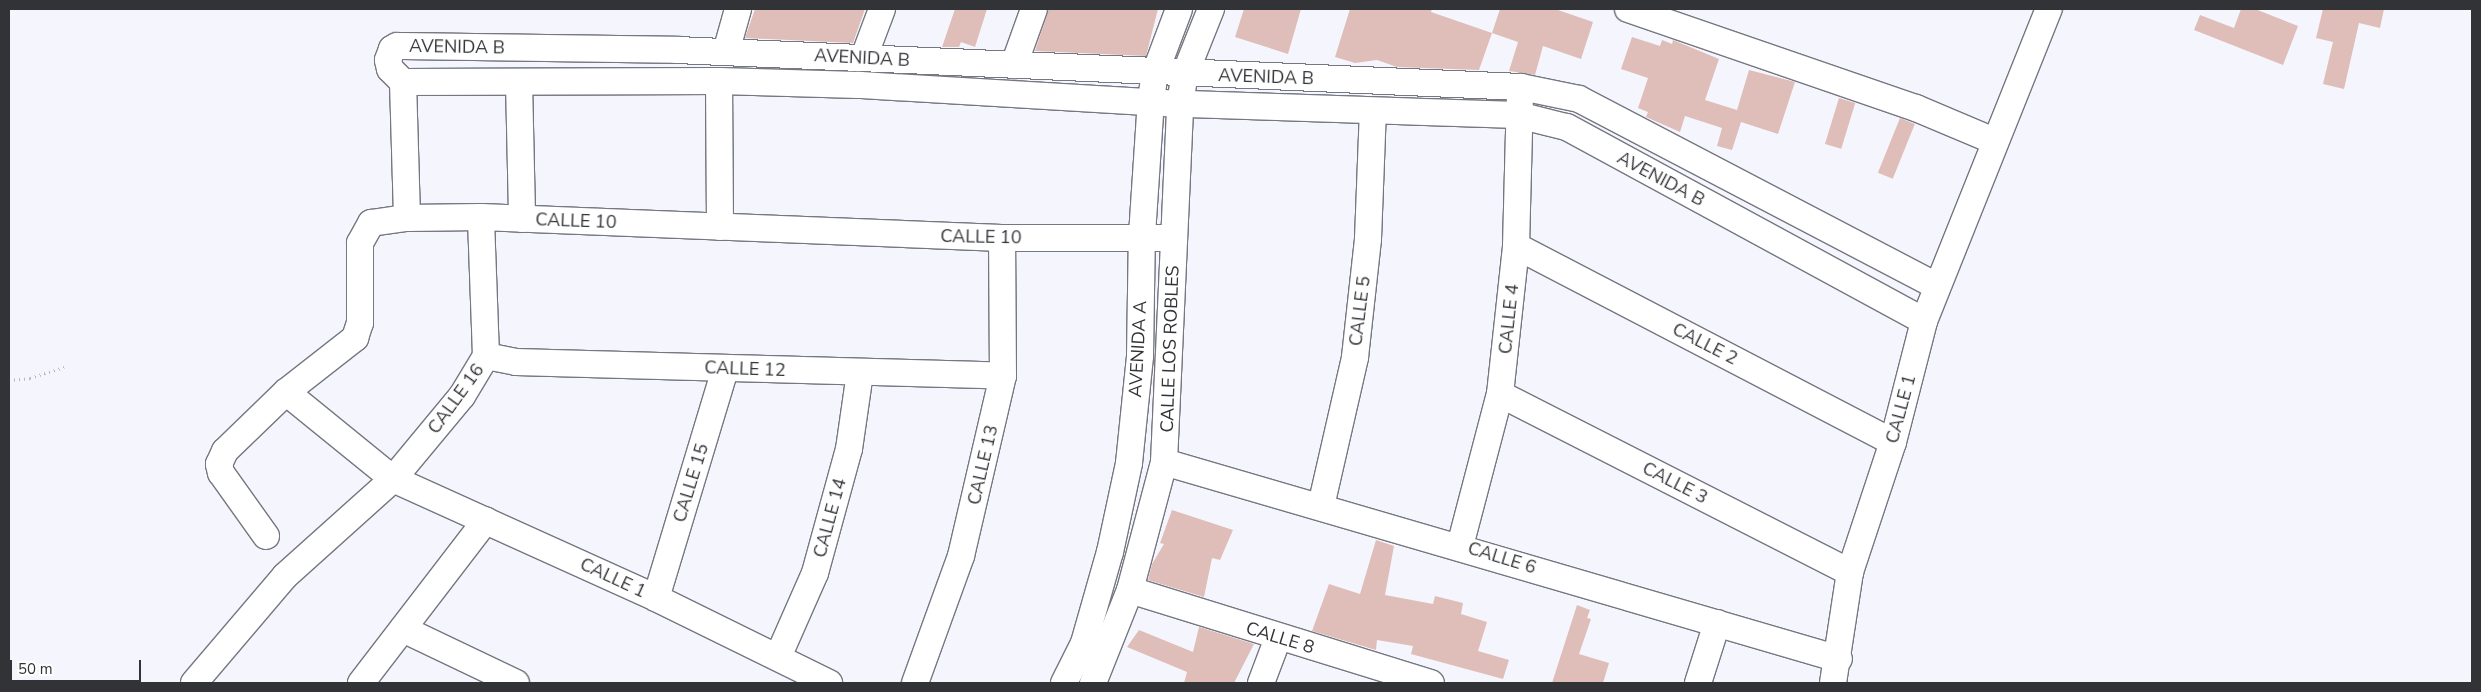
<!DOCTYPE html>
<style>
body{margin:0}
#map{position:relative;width:2481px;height:692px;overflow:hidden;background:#f5f6fd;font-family:"Nunito Sans",sans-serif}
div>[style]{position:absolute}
.building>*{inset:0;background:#dfbdb8;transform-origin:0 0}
.path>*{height:3px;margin-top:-1.5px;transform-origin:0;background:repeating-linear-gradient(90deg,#b8b9bf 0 1px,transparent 0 5px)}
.roads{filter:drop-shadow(1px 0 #757781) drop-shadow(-1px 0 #757781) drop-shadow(0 1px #757781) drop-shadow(0 -1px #757781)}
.minor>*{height:26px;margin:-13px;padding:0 13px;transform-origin:13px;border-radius:13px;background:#fff}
span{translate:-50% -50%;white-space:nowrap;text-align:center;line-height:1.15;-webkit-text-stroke:5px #fff;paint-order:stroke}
.street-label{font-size:18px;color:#323337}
.frame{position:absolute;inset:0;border:10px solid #323337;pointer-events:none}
.scale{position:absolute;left:10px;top:660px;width:131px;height:22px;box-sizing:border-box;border:2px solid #323337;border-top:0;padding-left:6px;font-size:15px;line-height:18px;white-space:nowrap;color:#323337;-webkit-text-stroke:4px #fff;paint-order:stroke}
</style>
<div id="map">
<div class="building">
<i style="clip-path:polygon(755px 9px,865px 9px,853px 43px,745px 38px)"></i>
<i style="clip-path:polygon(955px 9px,987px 9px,975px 47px,961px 42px,959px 47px,942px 47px)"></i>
<i style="clip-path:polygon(1049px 9px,1158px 9px,1146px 56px,1035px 51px)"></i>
<i style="clip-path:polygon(1244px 9px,1301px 9px,1288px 54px,1235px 37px)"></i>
<i style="clip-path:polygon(1350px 9px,1432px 9px,1431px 12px,1492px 33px,1479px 70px,1397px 67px,1377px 60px,1355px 63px,1335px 57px)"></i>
<i style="clip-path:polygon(1500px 9px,1555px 9px,1593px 22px,1581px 59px,1543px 46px,1535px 75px,1509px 71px,1518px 42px,1492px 33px)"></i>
<i style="clip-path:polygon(2241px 9px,2255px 9px,2298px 26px,2283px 65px,2194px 30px,2200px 15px,2234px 28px)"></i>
<i style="clip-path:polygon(2323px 9px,2384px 9px,2380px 28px,2359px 23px,2344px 89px,2323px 84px,2333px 42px,2316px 38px)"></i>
<i style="clip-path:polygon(1632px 37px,1660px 46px,1662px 40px,1672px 44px,1673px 40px,1719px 59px,1705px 100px,1737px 110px,1749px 70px,1795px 82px,1778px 134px,1741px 122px,1732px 150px,1717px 146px,1722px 128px,1685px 116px,1680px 132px,1646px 117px,1648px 112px,1638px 108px,1648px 78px,1621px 69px)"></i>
<i style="left:1839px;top:98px;width:17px;height:48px;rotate:17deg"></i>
<i style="left:1900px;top:118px;width:16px;height:59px;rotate:22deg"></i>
<i style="clip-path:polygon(1172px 510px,1233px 530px,1220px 560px,1212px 558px,1204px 597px,1148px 580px,1152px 564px,1164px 544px,1160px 543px)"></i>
<i style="clip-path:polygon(1376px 540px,1394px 546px,1385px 595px,1433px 604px,1435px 596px,1463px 603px,1461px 614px,1487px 622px,1478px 651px,1509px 660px,1503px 679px,1411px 654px,1413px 646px,1377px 640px,1376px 650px,1312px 631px,1329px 584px,1360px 594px)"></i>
<i style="clip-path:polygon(1577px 605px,1590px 610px,1587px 618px,1591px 619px,1579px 654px,1609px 663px,1603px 683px,1552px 683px)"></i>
<i style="clip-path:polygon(1199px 627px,1254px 644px,1234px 683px,1184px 683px,1187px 672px,1127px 647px,1139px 630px,1193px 652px)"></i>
</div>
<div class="path">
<i style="left:9px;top:380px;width:21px;rotate:-5deg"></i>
<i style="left:30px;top:378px;width:36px;rotate:-18deg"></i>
</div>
<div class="roads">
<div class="minor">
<i style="left:1628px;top:9px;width:305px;rotate:19deg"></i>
<i style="left:1916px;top:108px;width:85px;rotate:22.9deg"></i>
<i style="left:726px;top:52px;width:45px;rotate:-74.4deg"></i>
<i style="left:864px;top:57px;width:51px;rotate:-69.4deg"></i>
<i style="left:1014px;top:65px;width:59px;rotate:-70.3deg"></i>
<i style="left:719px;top:81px;width:146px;rotate:89.6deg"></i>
<i style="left:403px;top:82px;width:136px;rotate:88.3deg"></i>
<i style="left:519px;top:82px;width:137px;rotate:88.7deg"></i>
<i style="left:1516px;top:246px;width:425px;rotate:27.5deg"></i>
<i style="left:1924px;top:321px;width:407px;rotate:-151.5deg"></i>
<i style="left:1566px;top:127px;width:49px;rotate:-166deg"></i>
<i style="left:1518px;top:115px;width:338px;rotate:-178.1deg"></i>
<i style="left:1180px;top:104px;width:323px;rotate:-176.6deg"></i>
<i style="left:858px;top:85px;width:139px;rotate:-178.4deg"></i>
<i style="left:719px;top:81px;width:316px;rotate:179.8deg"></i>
<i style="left:403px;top:82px;width:18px;rotate:-135deg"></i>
<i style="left:390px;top:69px;width:9px;rotate:-103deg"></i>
<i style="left:388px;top:60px;width:12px;rotate:-70deg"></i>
<i style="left:392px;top:49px;width:6px;rotate:-31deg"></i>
<i style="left:397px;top:46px;width:280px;rotate:0.8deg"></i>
<i style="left:677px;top:50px;width:845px;rotate:2.51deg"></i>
<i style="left:1521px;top:87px;width:59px;rotate:11.7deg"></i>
<i style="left:1579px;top:99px;width:404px;rotate:27.6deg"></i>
<i style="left:486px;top:356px;width:31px;rotate:11deg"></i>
<i style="left:516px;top:362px;width:487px;rotate:1.6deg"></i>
<i style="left:286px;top:392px;width:138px;rotate:39.1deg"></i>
<i style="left:393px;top:479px;width:289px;rotate:24.3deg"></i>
<i style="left:656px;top:598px;width:193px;rotate:26.2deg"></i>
<i style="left:1500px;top:394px;width:393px;rotate:27deg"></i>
<i style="left:1164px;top:462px;width:703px;rotate:16.27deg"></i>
<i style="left:1321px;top:506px;width:153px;rotate:-77.1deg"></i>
<i style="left:1355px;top:357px;width:119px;rotate:-83.7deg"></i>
<i style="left:1368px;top:239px;width:128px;rotate:-87.8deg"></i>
<i style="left:266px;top:536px;width:77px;rotate:-125.5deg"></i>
<i style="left:221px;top:473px;width:9px;rotate:-103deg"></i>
<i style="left:219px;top:464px;width:14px;rotate:-65deg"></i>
<i style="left:225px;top:451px;width:85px;rotate:-44deg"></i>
<i style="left:286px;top:392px;width:88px;rotate:-38deg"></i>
<i style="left:355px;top:338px;width:16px;rotate:-72deg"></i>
<i style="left:360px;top:323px;width:80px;rotate:-90deg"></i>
<i style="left:360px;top:243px;width:23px;rotate:-61deg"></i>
<i style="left:371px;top:223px;width:36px;rotate:-8deg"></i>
<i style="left:407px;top:218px;width:74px;rotate:-0.8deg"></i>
<i style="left:481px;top:217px;width:521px;rotate:2.31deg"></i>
<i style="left:1002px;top:238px;width:172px"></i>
<i style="left:1460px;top:546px;width:157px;rotate:-75.3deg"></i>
<i style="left:1500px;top:394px;width:149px;rotate:-83.8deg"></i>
<i style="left:1516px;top:246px;width:148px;rotate:-88.5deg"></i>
<i style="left:1130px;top:590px;width:315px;rotate:17.2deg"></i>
<i style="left:656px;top:598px;width:239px;rotate:-73.2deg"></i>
<i style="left:403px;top:629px;width:125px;rotate:25.5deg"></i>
<i style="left:778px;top:657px;width:92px;rotate:-66.2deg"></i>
<i style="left:815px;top:573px;width:129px;rotate:-74.7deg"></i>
<i style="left:849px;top:449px;width:77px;rotate:-81.8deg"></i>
<i style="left:194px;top:683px;width:140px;rotate:-49.6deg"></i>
<i style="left:285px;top:576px;width:145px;rotate:-41.9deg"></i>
<i style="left:393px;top:479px;width:108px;rotate:-50.3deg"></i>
<i style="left:462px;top:396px;width:47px;rotate:-59deg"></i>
<i style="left:486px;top:356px;width:139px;rotate:-92.1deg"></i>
<i style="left:361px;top:683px;width:205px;rotate:-52.5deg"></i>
<i style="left:915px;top:683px;width:135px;rotate:-70.1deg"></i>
<i style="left:961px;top:556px;width:185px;rotate:-76.9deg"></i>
<i style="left:1003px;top:376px;width:138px;rotate:-90.4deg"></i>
<i style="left:1064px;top:683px;width:45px;rotate:-63.4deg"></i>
<i style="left:1084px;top:643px;width:95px;rotate:-74.1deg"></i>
<i style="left:1110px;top:552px;width:91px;rotate:-77.9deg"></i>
<i style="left:1129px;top:463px;width:108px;rotate:-84.1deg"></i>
<i style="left:1140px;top:356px;width:121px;rotate:-89.1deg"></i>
<i style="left:1142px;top:235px;width:135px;rotate:-86.2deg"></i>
<i style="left:1151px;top:100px;width:27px;rotate:-82deg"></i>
<i style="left:1155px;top:73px;width:68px;rotate:-69.4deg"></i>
<i style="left:1093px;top:683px;width:100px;rotate:-68.3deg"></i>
<i style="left:1130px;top:590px;width:132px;rotate:-75.1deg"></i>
<i style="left:1164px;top:462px;width:358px;rotate:-87.4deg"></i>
<i style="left:1180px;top:104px;width:30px;rotate:-81deg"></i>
<i style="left:1185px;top:74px;width:70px;rotate:-68.2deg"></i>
<i style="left:1261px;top:683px;width:48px;rotate:-69.3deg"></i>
<i style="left:1698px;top:683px;width:63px;rotate:-72.4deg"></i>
<i style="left:1833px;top:683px;width:112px;rotate:-81.3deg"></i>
<i style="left:1850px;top:572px;width:137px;rotate:-71.7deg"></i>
<i style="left:1893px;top:442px;width:125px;rotate:-75.6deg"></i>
<i style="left:1924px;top:321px;width:336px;rotate:-68.2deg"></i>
</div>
</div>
<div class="street-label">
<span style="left:457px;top:47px;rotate:1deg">AVENIDA B</span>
<span style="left:862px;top:58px;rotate:3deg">AVENIDA B</span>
<span style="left:1266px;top:77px;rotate:2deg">AVENIDA B</span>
<span style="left:1661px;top:179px;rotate:28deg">AVENIDA B</span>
<span style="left:576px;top:221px;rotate:2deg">CALLE 10</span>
<span style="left:981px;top:237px;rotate:1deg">CALLE 10</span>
<span style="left:1360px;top:311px;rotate:-83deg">CALLE 5</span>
<span style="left:1509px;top:319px;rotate:-84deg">CALLE 4</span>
<span style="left:1705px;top:344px;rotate:27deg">CALLE 2</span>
<span style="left:1138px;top:349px;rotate:-87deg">AVENIDA A</span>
<span style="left:1170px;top:349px;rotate:-88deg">CALLE LOS ROBLES</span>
<span style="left:745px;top:369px;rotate:2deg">CALLE 12</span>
<span style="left:456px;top:399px;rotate:-54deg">CALLE 16</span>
<span style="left:1901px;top:409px;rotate:-75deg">CALLE 1</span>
<span style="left:983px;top:465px;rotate:-77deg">CALLE 13</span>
<span style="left:691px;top:483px;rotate:-73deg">CALLE 15</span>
<span style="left:1675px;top:483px;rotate:27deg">CALLE 3</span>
<span style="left:830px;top:518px;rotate:-75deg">CALLE 14</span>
<span style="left:1502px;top:558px;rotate:17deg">CALLE 6</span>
<span style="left:613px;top:578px;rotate:25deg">CALLE 1</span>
<span style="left:1280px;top:638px;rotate:17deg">CALLE 8</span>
</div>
<div class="frame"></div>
<div class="scale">50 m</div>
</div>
